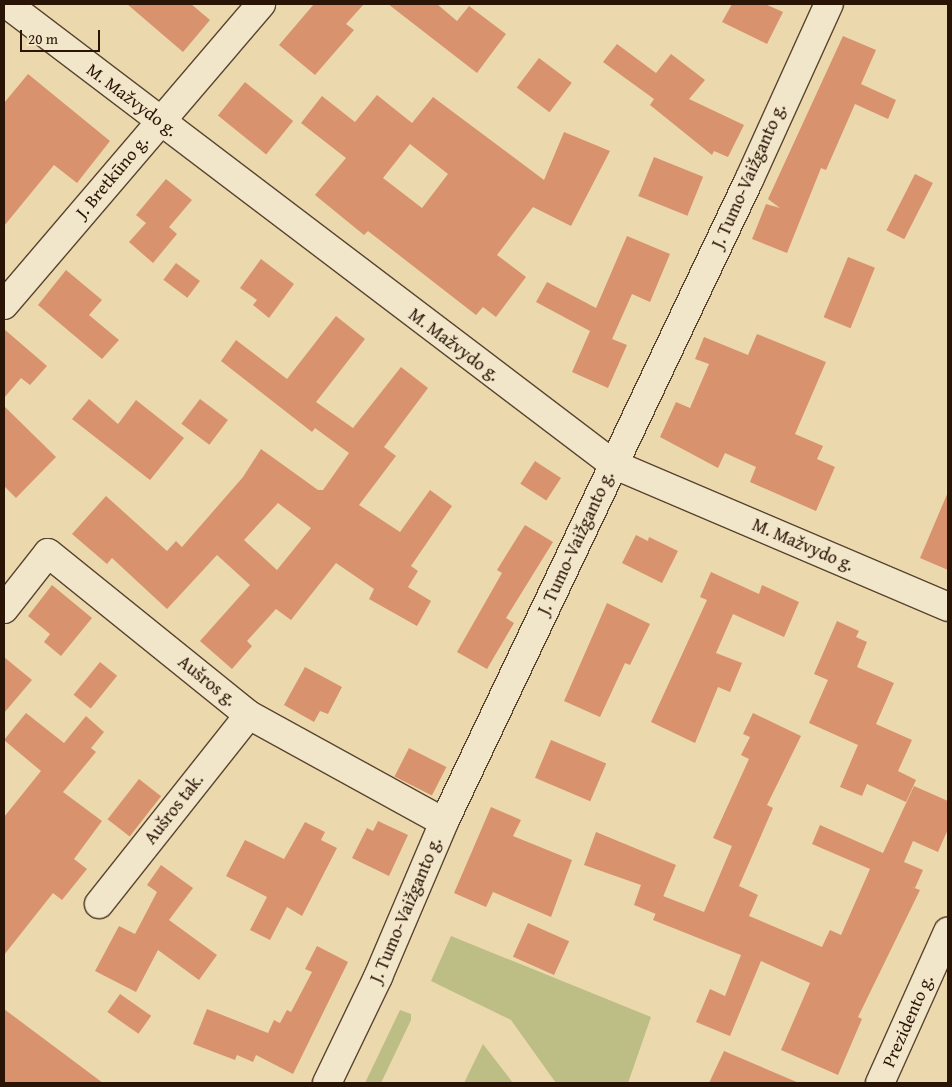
<!DOCTYPE html>
<meta charset="utf-8">
<style>
body{margin:0}
#map{position:relative;width:952px;height:1087px;overflow:hidden;background:#ebd8ad;font-family:"Gentium Book Plus",serif}
div>[style]{position:absolute}
.green>*{inset:0;background:#bdbd86}
.building>*{inset:0;background:#d8936e;transform-origin:0 0}
.roads{filter:drop-shadow(1px 0 #5a4530) drop-shadow(-1px 0 #5a4530) drop-shadow(0 1px #5a4530) drop-shadow(0 -1px #5a4530)}
.minor>*{height:28px;margin:-14px;padding:0 14px;transform-origin:14px;border-radius:14px;background:#f2e6ca}
span{translate:-50% -50%;white-space:nowrap;text-align:center;line-height:1.15;-webkit-text-stroke:4px #f2e6ca;paint-order:stroke}
.street-label{font-size:18px;color:#291406}
.frame{position:absolute;inset:0;border:5px solid #291406;pointer-events:none}
.scale{position:absolute;left:20px;top:30px;width:80px;height:22px;box-sizing:border-box;border:2px solid #291406;border-top:0;padding-left:6px;font-size:15px;line-height:18px;white-space:nowrap;color:#291406;-webkit-text-stroke:4px #f2e6ca;paint-order:stroke}
</style>
<div id="map">
<div class="green">
<i style="clip-path:polygon(451px 936px,651px 1017px,628px 1083px,556px 1083px,511px 1020px,431px 981px)"></i>
<i style="clip-path:polygon(400px 1010px,411px 1014px,411px 1020px,381px 1083px,365px 1083px)"></i>
<i style="clip-path:polygon(483px 1044px,513px 1083px,464px 1083px)"></i>
</div>
<div class="building">
<i style="clip-path:polygon(127px 4px,191px 4px,210px 20px,183px 52px)"></i>
<i style="clip-path:polygon(314px 4px,364px 4px,346px 24px,354px 30px,315px 75px,279px 45px)"></i>
<i style="clip-path:polygon(388px 4px,437px 4px,457px 21px,469px 6px,506px 34px,477px 73px)"></i>
<i style="clip-path:polygon(732px 4px,765px 4px,783px 12px,767px 44px,722px 22px)"></i>
<i style="clip-path:polygon(843px 36px,876px 50px,861px 84px,896px 100px,888px 119px,855px 104px,826px 170px,821px 168px,787px 253px,752px 239px,766px 204px,780px 208px,768px 199px)"></i>
<i style="clip-path:polygon(617px 44px,656px 73px,671px 54px,705px 80px,689px 99px,744px 125px,728px 157px,714px 151px,712px 155px,650px 105px,654px 99px,603px 62px)"></i>
<i style="left:539px;top:58px;width:41px;height:37px;rotate:37deg"></i>
<i style="clip-path:polygon(28px 74px,110px 141px,77px 183px,54px 165px,4px 226px,4px 103px)"></i>
<i style="left:245px;top:82px;width:62px;height:43px;rotate:39deg"></i>
<i style="clip-path:polygon(evenodd,377px 95px,412px 123px,433px 97px,544px 180px,564px 132px,610px 151px,571px 226px,533px 207px,497px 255px,526px 277px,496px 317px,483px 307px,476px 315px,368px 231px,364px 235px,315px 195px,346px 158px,301px 123px,322px 96px,355px 122px,377px 95px,410px 144px,448px 174px,422px 208px,383px 178px,410px 144px)"></i>
<i style="left:654px;top:157px;width:53px;height:42px;rotate:22deg"></i>
<i style="left:915px;top:174px;width:20px;height:63px;rotate:27deg"></i>
<i style="clip-path:polygon(166px 179px,192px 200px,169px 227px,177px 234px,153px 263px,129px 242px,146px 223px,136px 215px)"></i>
<i style="clip-path:polygon(627px 236px,670px 254px,650px 302px,632px 294px,612px 339px,627px 345px,608px 388px,572px 372px,590px 331px,536px 302px,547px 282px,596px 308px)"></i>
<i style="left:848px;top:257px;width:29px;height:65px;rotate:22deg"></i>
<i style="clip-path:polygon(261px 259px,294px 284px,269px 318px,253px 305px,257px 300px,240px 288px)"></i>
<i style="left:176px;top:263px;width:30px;height:21px;rotate:37deg"></i>
<i style="clip-path:polygon(66px 270px,102px 300px,89px 315px,119px 340px,102px 359px,38px 305px)"></i>
<i style="clip-path:polygon(evenodd,336px 316px,365px 339px,316px 402px,353px 428px,401px 367px,428px 388px,384px 447px,396px 456px,359px 505px,400px 532px,430px 490px,452px 506px,411px 566px,418px 571px,408px 587px,431px 601px,417px 626px,369px 599px,374px 589px,336px 563px,291px 620px,276px 609px,247px 641px,252px 646px,232px 669px,200px 641px,250px 585px,217px 555px,167px 609px,112px 558px,107px 564px,72px 534px,106px 496px,167px 551px,176px 541px,182px 547px,243px 477px,261px 449px,318px 490px,323px 490px,349px 453px,315px 428px,312px 432px,221px 361px,236px 340px,287px 379px,336px 316px,278px 503px,311px 528px,277px 570px,244px 540px,278px 503px)"></i>
<i style="clip-path:polygon(4px 329px,47px 366px,30px 385px,21px 378px,4px 398px)"></i>
<i style="clip-path:polygon(757px 334px,826px 362px,795px 434px,823px 446px,817px 459px,835px 467px,816px 511px,750px 482px,756px 467px,725px 453px,718px 468px,660px 437px,676px 402px,690px 408px,709px 364px,695px 359px,704px 337px,748px 355px)"></i>
<i style="clip-path:polygon(89px 399px,118px 424px,136px 400px,184px 438px,150px 480px,72px 419px)"></i>
<i style="left:200px;top:399px;width:35px;height:31px;rotate:37deg"></i>
<i style="clip-path:polygon(4px 406px,56px 457px,16px 498px,4px 486px)"></i>
<i style="left:535px;top:461px;width:31px;height:27px;rotate:33deg"></i>
<i style="clip-path:polygon(948px 492px,948px 570px,920px 558px)"></i>
<i style="clip-path:polygon(525px 525px,553px 542px,506px 618px,514px 623px,487px 669px,457px 652px,502px 573px,497px 570px)"></i>
<i style="clip-path:polygon(636px 535px,648px 541px,649px 537px,678px 551px,662px 583px,622px 563px)"></i>
<i style="clip-path:polygon(711px 572px,759px 594px,762px 585px,799px 602px,784px 637px,733px 614px,716px 653px,742px 663px,730px 692px,718px 687px,695px 743px,651px 722px,707px 600px,700px 597px)"></i>
<i style="clip-path:polygon(52px 585px,92px 618px,61px 656px,44px 642px,50px 634px,28px 616px)"></i>
<i style="clip-path:polygon(607px 603px,650px 624px,630px 665px,625px 663px,600px 717px,564px 701px)"></i>
<i style="clip-path:polygon(837px 621px,859px 631px,856px 637px,867px 642px,857px 667px,894px 683px,876px 724px,912px 740px,898px 771px,916px 780px,906px 802px,867px 784px,862px 796px,840px 787px,858px 745px,809px 723px,828px 680px,814px 674px)"></i>
<i style="clip-path:polygon(4px 657px,32px 680px,4px 713px)"></i>
<i style="left:100px;top:662px;width:22px;height:42px;rotate:39deg"></i>
<i style="clip-path:polygon(305px 667px,342px 687px,328px 714px,320px 711px,314px 722px,284px 705px)"></i>
<i style="clip-path:polygon(26px 713px,64px 743px,86px 716px,104px 732px,91px 748px,96px 752px,63px 792px,102px 821px,74px 859px,87px 869px,62px 900px,53px 893px,4px 955px,4px 817px,41px 771px,4px 740px)"></i>
<i style="clip-path:polygon(753px 713px,801px 736px,767px 805px,773px 808px,739px 886px,758px 895px,749px 916px,822px 947px,830px 930px,841px 935px,870px 869px,812px 844px,820px 825px,883px 853px,914px 786px,948px 801px,948px 829px,938px 852px,913px 841px,904px 862px,923px 870px,915px 888px,909px 886px,920px 890px,858px 1017px,862px 1019px,838px 1075px,781px 1050px,810px 983px,761px 961px,730px 1036px,696px 1022px,710px 989px,725px 996px,741px 955px,653px 920px,663px 896px,704px 912px,732px 846px,713px 838px,749px 759px,741px 755px,750px 737px,743px 734px)"></i>
<i style="left:551px;top:740px;width:60px;height:41px;rotate:23deg"></i>
<i style="left:409px;top:748px;width:42px;height:32px;rotate:27deg"></i>
<i style="left:139px;top:779px;width:28px;height:51px;rotate:38deg"></i>
<i style="clip-path:polygon(491px 807px,521px 820px,513px 836px,572px 860px,551px 917px,493px 892px,486px 907px,454px 893px)"></i>
<i style="clip-path:polygon(378px 821px,408px 835px,389px 876px,352px 858px,367px 828px,373px 831px)"></i>
<i style="clip-path:polygon(305px 822px,325px 832px,321px 840px,337px 848px,302px 916px,287px 907px,270px 940px,250px 930px,267px 897px,226px 876px,245px 840px,284px 859px)"></i>
<i style="clip-path:polygon(596px 832px,676px 865px,656px 914px,634px 905px,641px 885px,584px 865px)"></i>
<i style="clip-path:polygon(161px 865px,193px 888px,169px 920px,217px 955px,199px 980px,158px 950px,136px 992px,95px 971px,119px 926px,135px 934px,157px 892px,147px 885px)"></i>
<i style="left:528px;top:923px;width:45px;height:37px;rotate:24deg"></i>
<i style="clip-path:polygon(317px 946px,348px 962px,293px 1074px,256px 1055px,253px 1062px,237px 1055px,235px 1060px,193px 1044px,207px 1009px,268px 1033px,274px 1020px,280px 1023px,287px 1010px,291px 1012px,312px 972px,305px 969px)"></i>
<i style="left:120px;top:994px;width:38px;height:22px;rotate:35deg"></i>
<i style="clip-path:polygon(4px 1009px,103px 1083px,4px 1083px)"></i>
<i style="clip-path:polygon(724px 1051px,799px 1083px,709px 1083px)"></i>
</div>
<div class="roads">
<div class="minor">
<i style="left:7px;top:4px;width:761px;rotate:37.2deg"></i>
<i style="left:613px;top:464px;width:364px;rotate:23.1deg"></i>
<i style="left:4px;top:305px;width:396px;rotate:-49.5deg"></i>
<i style="left:4px;top:609px;width:71px;rotate:-51.8deg"></i>
<i style="left:48px;top:553px;width:258px;rotate:38.9deg"></i>
<i style="left:249px;top:715px;width:222px;rotate:28.8deg"></i>
<i style="left:99px;top:904px;width:241px;rotate:-51.6deg"></i>
<i style="left:327px;top:1083px;width:118px;rotate:-64.3deg"></i>
<i style="left:378px;top:977px;width:168px;rotate:-66.9deg"></i>
<i style="left:444px;top:822px;width:711px;rotate:-64.59deg"></i>
<i style="left:749px;top:180px;width:193px;rotate:-65.6deg"></i>
<i style="left:880px;top:1083px;width:166px;rotate:-65.8deg"></i>
</div>
</div>
<div class="street-label">
<span style="left:132px;top:100px;rotate:37deg">M. Mažvydo g.</span>
<span style="left:749px;top:176px;rotate:-66deg">J. Tumo-Vaižganto g.</span>
<span style="left:112px;top:177px;rotate:-50deg">J. Bretkūno g.</span>
<span style="left:454px;top:345px;rotate:37deg">M. Mažvydo g.</span>
<span style="left:576px;top:543px;rotate:-65deg">J. Tumo-Vaižganto g.</span>
<span style="left:803px;top:545px;rotate:23deg">M. Mažvydo g.</span>
<span style="left:207px;top:681px;rotate:39deg">Aušros g.</span>
<span style="left:174px;top:809px;rotate:-52deg">Aušros tak.</span>
<span style="left:406px;top:910px;rotate:-67deg">J. Tumo-Vaižganto g.</span>
<span style="left:908px;top:1021px;rotate:-66deg">Prezidento g.</span>
</div>
<div class="frame"></div>
<div class="scale">20 m</div>
</div>
